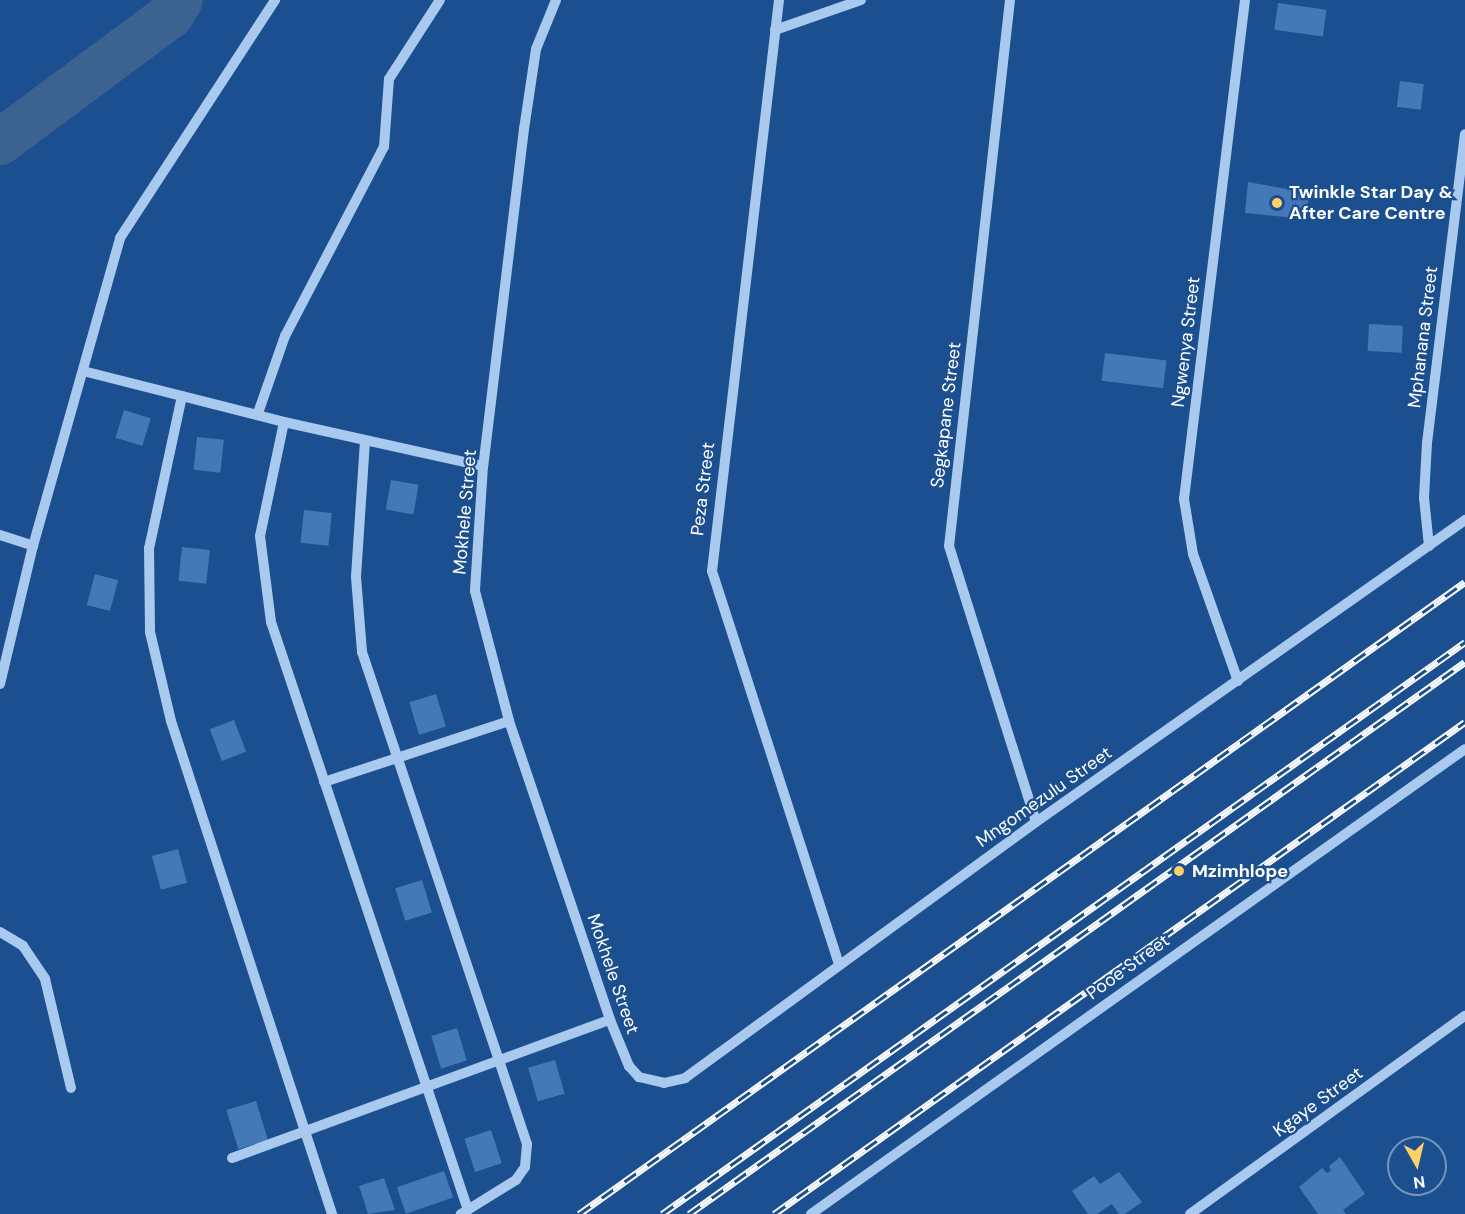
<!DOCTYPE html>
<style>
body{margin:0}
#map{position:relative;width:1465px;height:1214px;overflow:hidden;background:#1b4f8f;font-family:"DM Sans",sans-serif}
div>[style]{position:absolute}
.river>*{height:46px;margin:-23px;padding:0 23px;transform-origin:23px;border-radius:23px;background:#3c6290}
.building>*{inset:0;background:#4478b7;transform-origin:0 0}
.minor>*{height:10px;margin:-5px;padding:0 5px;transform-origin:5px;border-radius:5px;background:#a9c9ee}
.rail>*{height:7px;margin-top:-3.5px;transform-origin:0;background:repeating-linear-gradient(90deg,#1b4f8f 0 14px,#fff 0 28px);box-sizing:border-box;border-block:2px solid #fff}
.dots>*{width:16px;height:16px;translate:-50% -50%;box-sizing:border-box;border:3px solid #1b4f8f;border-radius:50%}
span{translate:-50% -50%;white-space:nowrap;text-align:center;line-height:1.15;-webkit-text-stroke:4.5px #1b4f8f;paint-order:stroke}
.poi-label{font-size:18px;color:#fff;font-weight:700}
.left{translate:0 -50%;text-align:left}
.street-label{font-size:18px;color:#fff}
.north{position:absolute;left:1387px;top:1136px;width:60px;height:60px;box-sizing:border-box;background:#1b4f8f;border:2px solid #7695bc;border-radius:50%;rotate:172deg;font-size:16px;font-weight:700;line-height:24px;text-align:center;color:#fff}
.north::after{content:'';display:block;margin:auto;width:21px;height:27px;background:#ffd166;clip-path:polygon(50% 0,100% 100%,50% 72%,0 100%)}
</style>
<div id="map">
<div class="river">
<i style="left:0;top:142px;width:213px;rotate:-36.6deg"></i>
<i style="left:171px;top:15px;width:17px;rotate:-59deg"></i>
</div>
<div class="building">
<i style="left:1278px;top:3px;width:49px;height:27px;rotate:8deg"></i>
<i style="left:1400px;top:81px;width:24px;height:26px;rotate:7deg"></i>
<i style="clip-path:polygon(1248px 182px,1309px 193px,1306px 219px,1245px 213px)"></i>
<i style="left:1369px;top:324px;width:34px;height:27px;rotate:3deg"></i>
<i style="left:1105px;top:353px;width:62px;height:28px;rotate:7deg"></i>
<i style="left:124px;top:410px;width:28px;height:29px;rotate:17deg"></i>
<i style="left:197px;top:437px;width:27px;height:33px;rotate:6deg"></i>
<i style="left:391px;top:480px;width:28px;height:30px;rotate:10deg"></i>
<i style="left:304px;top:510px;width:28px;height:33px;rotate:6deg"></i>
<i style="left:182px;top:547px;width:28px;height:34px;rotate:6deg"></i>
<i style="left:95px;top:574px;width:24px;height:32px;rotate:15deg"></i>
<i style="left:436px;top:694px;width:34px;height:28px;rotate:73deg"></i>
<i style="left:234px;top:720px;width:34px;height:26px;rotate:69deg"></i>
<i style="left:178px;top:849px;width:35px;height:27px;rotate:75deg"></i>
<i style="left:422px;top:880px;width:34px;height:28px;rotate:73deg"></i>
<i style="left:457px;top:1028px;width:34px;height:27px;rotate:73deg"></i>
<i style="left:555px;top:1060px;width:35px;height:28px;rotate:74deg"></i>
<i style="left:256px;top:1101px;width:41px;height:31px;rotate:73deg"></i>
<i style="left:491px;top:1130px;width:35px;height:28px;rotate:72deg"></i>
<i style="clip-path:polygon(1340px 1157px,1365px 1194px,1343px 1210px,1346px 1214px,1318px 1214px,1299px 1187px,1322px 1168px,1327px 1173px,1331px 1171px,1329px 1166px)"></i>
<i style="left:444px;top:1171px;width:28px;height:50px;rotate:71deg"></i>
<i style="clip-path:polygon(1119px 1172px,1142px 1202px,1125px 1214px,1119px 1214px,1112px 1204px,1097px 1214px,1088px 1214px,1072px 1191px,1094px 1176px,1100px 1184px)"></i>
<i style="clip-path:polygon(384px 1178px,395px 1210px,368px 1214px,359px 1186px)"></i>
</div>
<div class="minor">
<i style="left:556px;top:0;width:53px;rotate:112.2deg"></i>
<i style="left:536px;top:49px;width:81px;rotate:98.5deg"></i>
<i style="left:524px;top:129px;width:339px;rotate:96.9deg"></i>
<i style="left:483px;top:466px;width:125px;rotate:93.7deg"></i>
<i style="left:475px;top:591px;width:134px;rotate:75.3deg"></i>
<i style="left:509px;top:721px;width:316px;rotate:71.3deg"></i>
<i style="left:610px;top:1020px;width:50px;rotate:67.6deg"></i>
<i style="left:629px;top:1066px;width:15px;rotate:48deg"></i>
<i style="left:639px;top:1077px;width:26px;rotate:13deg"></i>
<i style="left:664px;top:1083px;width:22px;rotate:-13deg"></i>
<i style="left:685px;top:1078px;width:434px;rotate:-36.1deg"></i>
<i style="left:1036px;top:822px;width:525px;rotate:-35.14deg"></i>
<i style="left:779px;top:0;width:575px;rotate:96.69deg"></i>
<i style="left:712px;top:571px;width:414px;rotate:72.1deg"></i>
<i style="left:1010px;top:0;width:549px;rotate:96.37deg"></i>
<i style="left:949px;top:546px;width:289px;rotate:72.5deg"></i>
<i style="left:775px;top:30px;width:91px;rotate:-19.2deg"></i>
<i style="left:83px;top:371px;width:207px;rotate:14.2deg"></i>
<i style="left:284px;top:422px;width:204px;rotate:12.5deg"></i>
<i style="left:182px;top:396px;width:156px;rotate:102.2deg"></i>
<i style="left:149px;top:548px;width:84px;rotate:89.3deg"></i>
<i style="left:150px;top:632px;width:91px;rotate:76.7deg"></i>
<i style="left:171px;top:721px;width:519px;rotate:71.91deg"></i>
<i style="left:258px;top:413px;width:82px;rotate:-70.7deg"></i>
<i style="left:285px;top:336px;width:213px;rotate:-62.4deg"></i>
<i style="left:384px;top:147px;width:68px;rotate:-85.8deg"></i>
<i style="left:389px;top:79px;width:94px;rotate:-57.2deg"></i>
<i style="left:284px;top:422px;width:116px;rotate:101.9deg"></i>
<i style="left:260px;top:536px;width:87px;rotate:82.7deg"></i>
<i style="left:271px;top:622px;width:620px;rotate:71.48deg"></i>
<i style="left:365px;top:441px;width:136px;rotate:93.8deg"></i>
<i style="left:356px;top:577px;width:75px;rotate:85.4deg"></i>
<i style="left:362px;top:652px;width:519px;rotate:71.46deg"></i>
<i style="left:527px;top:1144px;width:23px;rotate:95deg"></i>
<i style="left:525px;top:1167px;width:16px;rotate:125deg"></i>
<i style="left:516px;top:1180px;width:65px;rotate:148.3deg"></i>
<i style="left:0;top:535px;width:35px;rotate:18deg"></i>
<i style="left:1429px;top:546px;width:48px;rotate:-95.9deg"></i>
<i style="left:1424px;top:498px;width:55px;rotate:-86.9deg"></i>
<i style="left:1427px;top:443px;width:311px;rotate:-83deg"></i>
<i style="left:1238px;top:681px;width:135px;rotate:-109.5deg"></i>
<i style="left:1193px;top:554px;width:56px;rotate:-99.3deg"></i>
<i style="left:1184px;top:499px;width:503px;rotate:-83.03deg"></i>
<i style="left:0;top:684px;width:142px;rotate:-76.6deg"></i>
<i style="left:33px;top:546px;width:320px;rotate:-74.2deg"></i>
<i style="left:120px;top:238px;width:284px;rotate:-56.9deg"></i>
<i style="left:324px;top:782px;width:195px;rotate:-18.2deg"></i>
<i style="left:0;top:932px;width:27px;rotate:31deg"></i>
<i style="left:23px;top:946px;width:40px;rotate:56deg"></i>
<i style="left:45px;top:979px;width:112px;rotate:76.6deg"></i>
<i style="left:232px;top:1158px;width:402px;rotate:-20.1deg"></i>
<i style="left:811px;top:1214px;width:802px;rotate:-35.41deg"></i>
<i style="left:1190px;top:1214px;width:339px;rotate:-35.8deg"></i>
</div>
<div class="rail">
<i style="left:579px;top:1214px;width:1088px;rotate:-35.5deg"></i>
<i style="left:662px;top:1214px;width:986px;rotate:-35.46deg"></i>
<i style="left:689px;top:1214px;width:952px;rotate:-35.43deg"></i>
<i style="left:774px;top:1214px;width:848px;rotate:-35.45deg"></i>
</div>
<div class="dots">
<i style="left:1277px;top:203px;background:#ffd166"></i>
<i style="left:1179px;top:871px;background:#ffd166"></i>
</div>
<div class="poi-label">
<span class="left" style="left:1289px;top:203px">Twinkle Star Day &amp;<br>After Care Centre</span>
<span class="left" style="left:1192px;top:871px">Mzimhlope</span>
</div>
<div class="street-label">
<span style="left:1423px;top:337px;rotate:-83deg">Mphanana Street</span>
<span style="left:1186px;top:342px;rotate:-83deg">Ngwenya Street</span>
<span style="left:946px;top:415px;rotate:-83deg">Segkapane Street</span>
<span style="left:703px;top:489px;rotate:-83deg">Peza Street</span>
<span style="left:465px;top:512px;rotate:-85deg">Mokhele Street</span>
<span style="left:1044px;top:797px;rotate:-35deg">Mngomezulu Street</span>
<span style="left:1128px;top:967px;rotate:-36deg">Pooe Street</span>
<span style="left:613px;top:974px;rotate:71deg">Mokhele Street</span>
<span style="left:1318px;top:1102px;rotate:-36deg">Kgaye Street</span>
</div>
<div class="north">N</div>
</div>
